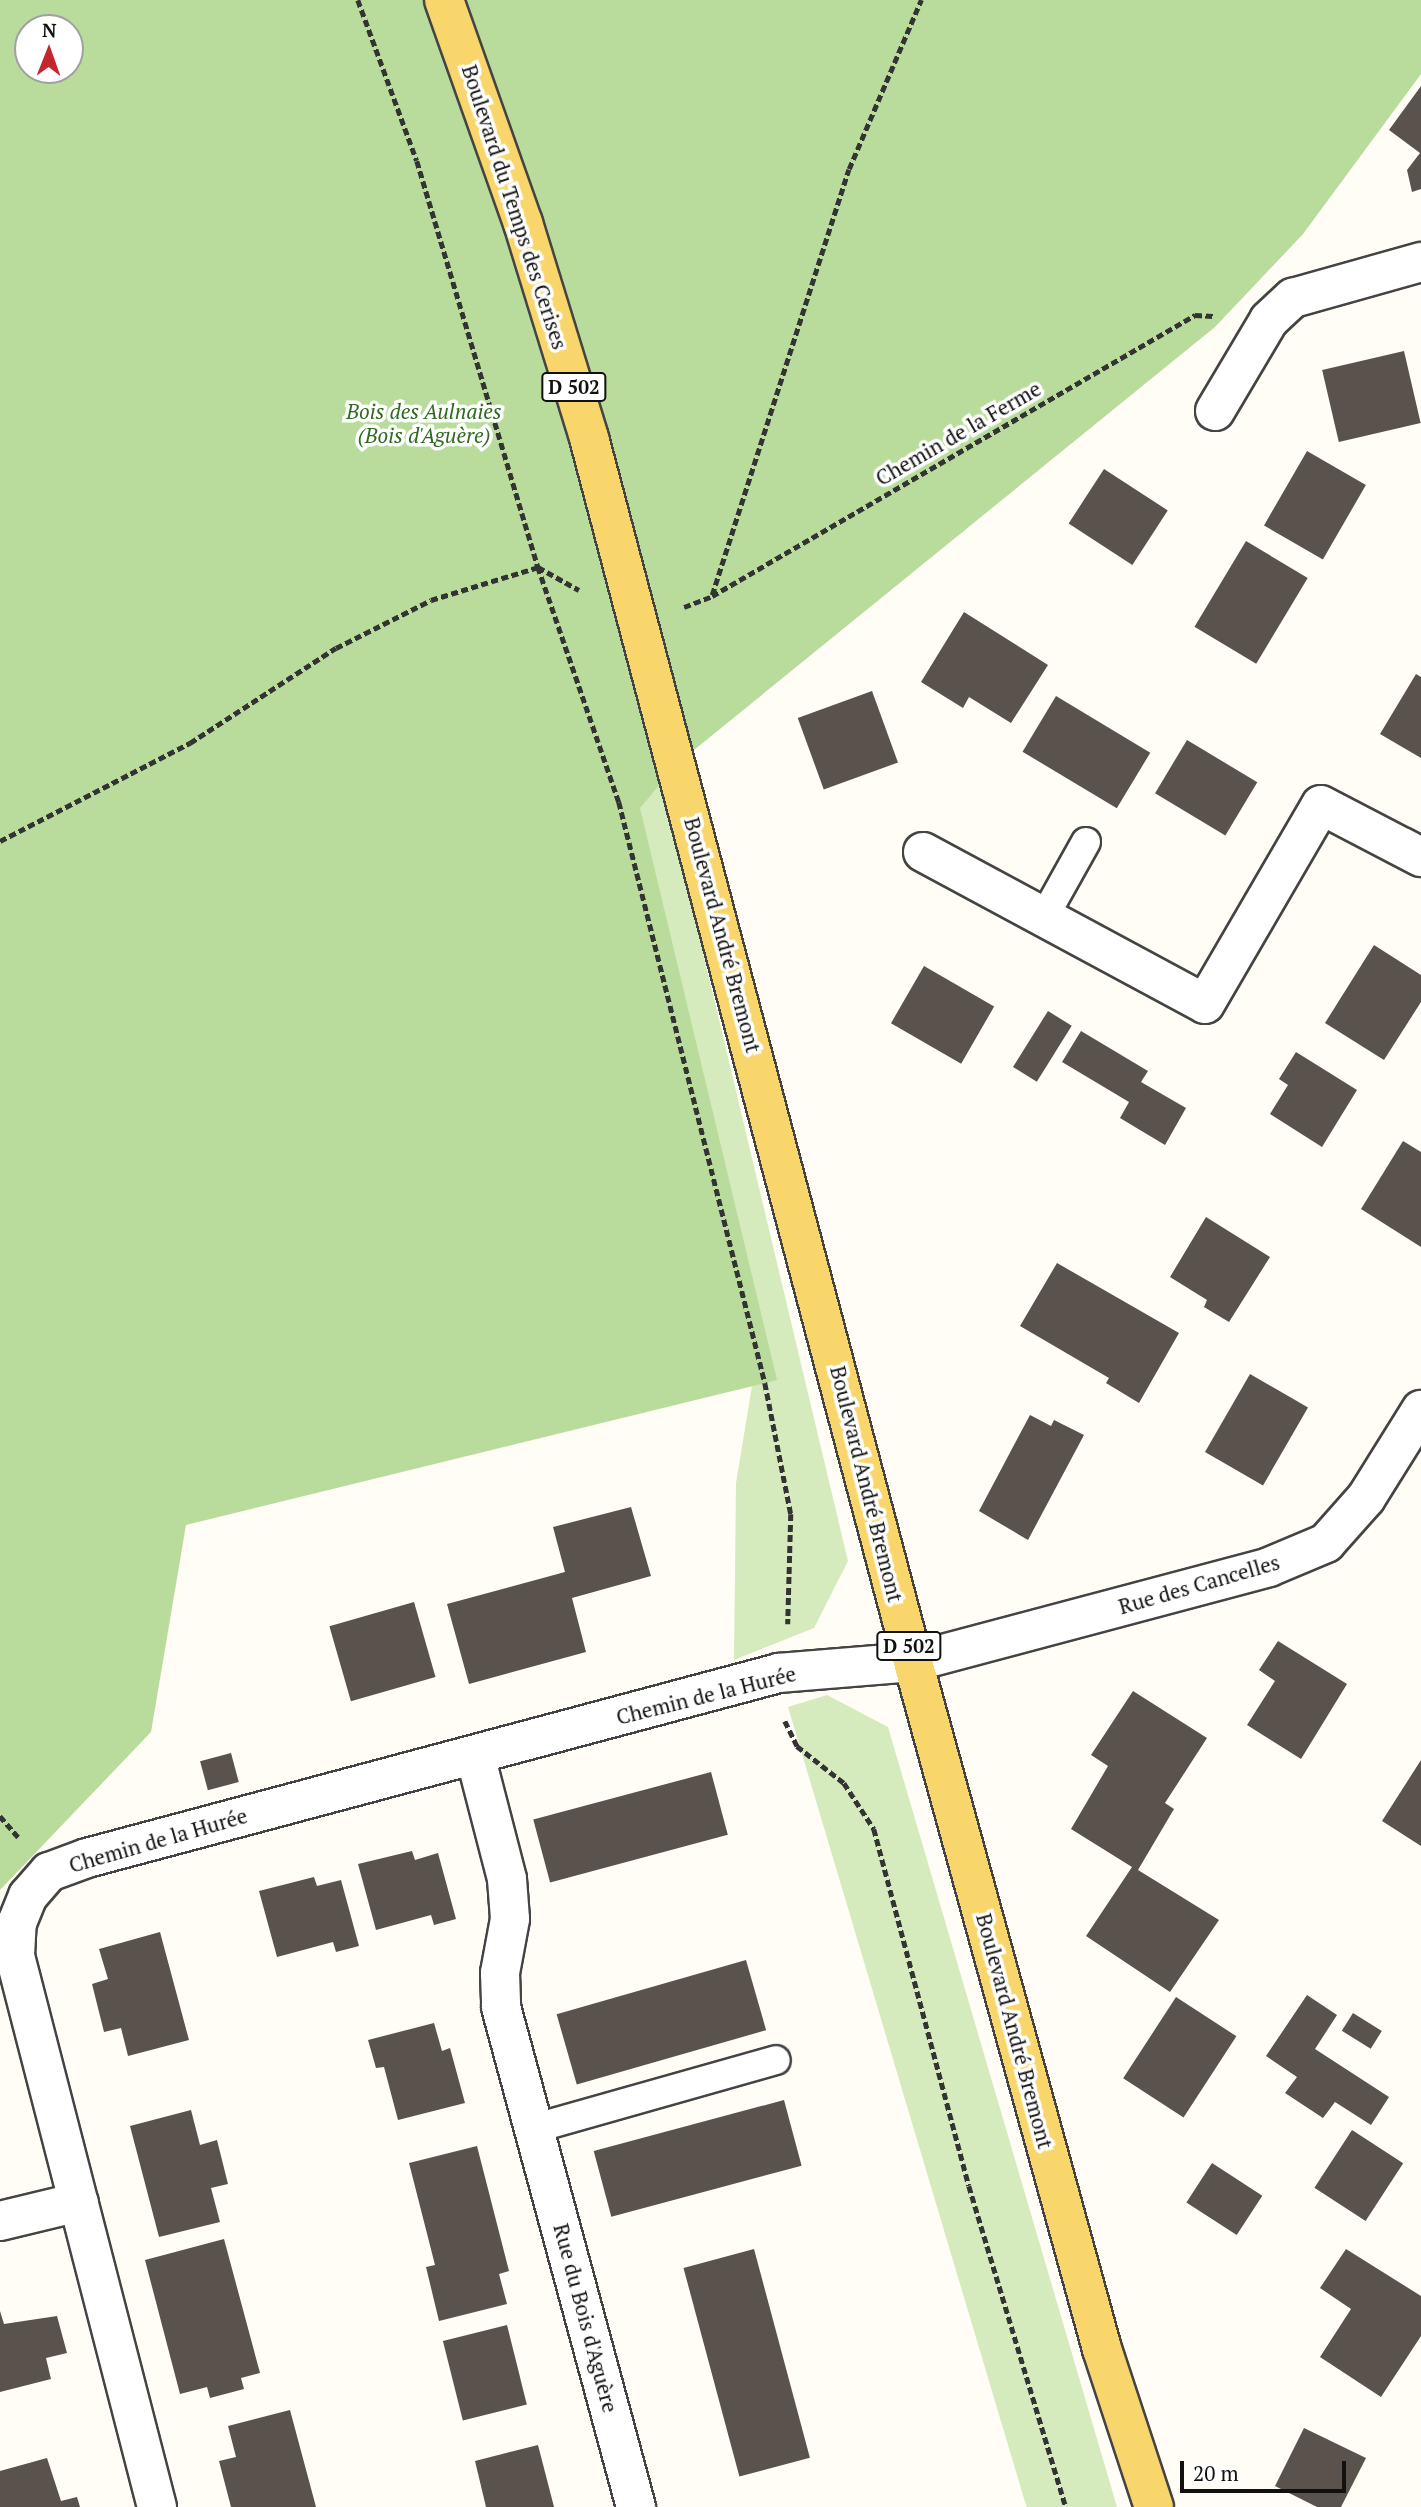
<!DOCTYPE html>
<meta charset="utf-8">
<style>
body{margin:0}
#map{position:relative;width:1421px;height:2507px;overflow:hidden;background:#fffdf5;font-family:"PT Serif",serif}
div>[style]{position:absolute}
.green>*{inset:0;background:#d5ebbd}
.forest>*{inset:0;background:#b9dc9c}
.building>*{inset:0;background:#5a524d;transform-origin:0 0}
.path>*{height:4.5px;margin-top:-2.25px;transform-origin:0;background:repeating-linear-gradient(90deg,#333 0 7px,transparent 0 10.5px)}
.roads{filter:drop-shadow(2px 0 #444) drop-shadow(-2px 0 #444) drop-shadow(0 2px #444) drop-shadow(0 -2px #444)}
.service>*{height:28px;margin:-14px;padding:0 14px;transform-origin:14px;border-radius:14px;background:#fff}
.minor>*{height:38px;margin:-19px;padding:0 19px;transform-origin:19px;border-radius:19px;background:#fff}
.primary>*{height:38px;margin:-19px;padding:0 19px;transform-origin:19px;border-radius:19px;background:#f9d66b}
span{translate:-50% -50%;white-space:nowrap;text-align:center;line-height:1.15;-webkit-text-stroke:7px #fff;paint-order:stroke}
.shield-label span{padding:2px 5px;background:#fff;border:2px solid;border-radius:5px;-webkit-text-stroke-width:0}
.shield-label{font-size:19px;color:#111;font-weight:700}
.street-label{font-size:21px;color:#111}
.park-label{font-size:21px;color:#2f6b1f;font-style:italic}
.north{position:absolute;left:14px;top:14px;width:70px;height:70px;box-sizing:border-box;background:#fff;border:2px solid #a0a0a0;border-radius:50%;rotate:1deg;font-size:19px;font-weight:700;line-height:28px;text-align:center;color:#111}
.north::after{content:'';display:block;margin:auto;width:24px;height:32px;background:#c4262e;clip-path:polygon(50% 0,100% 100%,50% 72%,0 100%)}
.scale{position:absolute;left:1180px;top:2461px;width:166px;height:32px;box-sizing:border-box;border:4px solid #111;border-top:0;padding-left:9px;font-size:21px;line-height:24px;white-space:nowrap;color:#111;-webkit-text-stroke:5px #fff;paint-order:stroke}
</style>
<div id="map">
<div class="green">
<i style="clip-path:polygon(466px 116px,670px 814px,848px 1561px,814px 1628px,734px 1660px,736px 1483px,752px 1386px)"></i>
<i style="clip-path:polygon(827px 1695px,888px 1727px,1117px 2507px,1027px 2507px,1025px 2502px,788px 1707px)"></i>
</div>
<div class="forest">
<i style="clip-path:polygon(evenodd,0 0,1421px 0,1421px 74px,1303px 234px,1215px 327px,678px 763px,640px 808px,777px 1380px,186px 1525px,151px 1732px,0 1890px,0 0,28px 28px,70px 28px,70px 70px,28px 70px,28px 28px)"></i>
</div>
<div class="building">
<i style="clip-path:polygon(1421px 86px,1421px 189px,1412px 192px,1407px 170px,1420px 153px,1389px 130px)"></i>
<i style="left:1404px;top:351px;width:74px;height:84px;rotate:77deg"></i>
<i style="left:1307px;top:451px;width:68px;height:86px;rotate:30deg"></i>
<i style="left:1104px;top:469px;width:76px;height:65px;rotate:33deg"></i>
<i style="left:1246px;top:541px;width:72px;height:100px;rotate:31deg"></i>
<i style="clip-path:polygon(964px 612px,1048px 665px,1011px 723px,969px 697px,963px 708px,921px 682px)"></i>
<i style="clip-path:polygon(1416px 674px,1421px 677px,1421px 758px,1380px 734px)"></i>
<i style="left:872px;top:691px;width:76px;height:79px;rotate:70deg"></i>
<i style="left:1056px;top:696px;width:110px;height:65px;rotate:31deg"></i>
<i style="left:1187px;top:740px;width:82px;height:62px;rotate:31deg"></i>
<i style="clip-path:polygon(1374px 945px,1421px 975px,1421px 1002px,1384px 1060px,1325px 1023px)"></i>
<i style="left:924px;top:966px;width:81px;height:66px;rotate:30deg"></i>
<i style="left:1048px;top:1011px;width:28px;height:66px;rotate:32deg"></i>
<i style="clip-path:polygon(1081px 1031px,1148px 1071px,1141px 1082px,1186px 1108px,1165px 1145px,1120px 1118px,1129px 1102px,1062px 1062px)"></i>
<i style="clip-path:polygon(1296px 1052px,1357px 1090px,1322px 1147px,1270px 1114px,1288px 1085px,1279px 1079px)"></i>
<i style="clip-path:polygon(1403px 1141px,1421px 1152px,1421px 1247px,1361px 1209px)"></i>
<i style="clip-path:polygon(1206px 1217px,1270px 1257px,1229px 1322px,1204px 1307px,1207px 1300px,1170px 1277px)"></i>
<i style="clip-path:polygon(1057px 1263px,1179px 1333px,1139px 1403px,1106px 1383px,1109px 1378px,1020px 1326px)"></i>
<i style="left:1250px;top:1374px;width:67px;height:90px;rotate:30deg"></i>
<i style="clip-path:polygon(1030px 1415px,1051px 1426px,1054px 1420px,1084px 1435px,1028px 1540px,979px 1511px)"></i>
<i style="clip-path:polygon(631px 1507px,651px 1576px,572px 1598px,586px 1652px,469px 1684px,447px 1604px,565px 1572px,553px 1527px)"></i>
<i style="left:414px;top:1602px;width:78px;height:88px;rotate:74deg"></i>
<i style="clip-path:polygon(1278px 1641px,1347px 1684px,1301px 1759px,1247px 1725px,1275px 1681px,1259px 1670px)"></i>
<i style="clip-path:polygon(1133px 1691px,1207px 1738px,1165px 1803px,1174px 1809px,1138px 1870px,1219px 1920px,1170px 1992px,1086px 1936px,1132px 1867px,1071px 1829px,1108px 1766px,1091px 1755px)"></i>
<i style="left:231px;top:1753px;width:30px;height:32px;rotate:75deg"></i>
<i style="clip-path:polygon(1421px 1760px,1421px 1846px,1382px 1821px)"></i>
<i style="left:711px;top:1772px;width:65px;height:184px;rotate:75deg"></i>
<i style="clip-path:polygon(412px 1851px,415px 1860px,438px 1853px,456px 1919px,434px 1925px,431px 1915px,376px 1930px,358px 1864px)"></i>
<i style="clip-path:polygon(314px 1877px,317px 1886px,341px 1880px,359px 1946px,336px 1952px,333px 1942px,277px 1957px,259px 1891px)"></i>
<i style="clip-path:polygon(160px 1932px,189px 2040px,128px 2056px,121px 2028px,104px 2032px,92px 1984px,108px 1979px,99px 1949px)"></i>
<i style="left:746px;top:1960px;width:73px;height:197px;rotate:74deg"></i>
<i style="clip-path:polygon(1307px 1995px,1337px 2015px,1315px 2049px,1389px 2097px,1371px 2125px,1335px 2102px,1323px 2118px,1285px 2093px,1297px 2077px,1266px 2056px)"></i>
<i style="left:1176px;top:1997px;width:72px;height:97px;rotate:33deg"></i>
<i style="left:1353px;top:2013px;width:34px;height:21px;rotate:32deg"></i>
<i style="clip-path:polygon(434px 2023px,442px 2051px,450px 2048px,465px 2103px,398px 2120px,384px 2067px,376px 2068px,368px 2040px)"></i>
<i style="left:784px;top:2100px;width:68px;height:197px;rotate:75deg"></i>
<i style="clip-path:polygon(191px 2110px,200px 2145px,217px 2140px,228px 2184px,211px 2188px,220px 2222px,159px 2237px,130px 2126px)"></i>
<i style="left:1352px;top:2130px;width:61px;height:69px;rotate:33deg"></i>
<i style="clip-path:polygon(477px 2146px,509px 2271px,499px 2274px,507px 2304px,439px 2321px,426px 2267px,435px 2265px,409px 2163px)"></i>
<i style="left:1212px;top:2163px;width:60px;height:47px;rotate:33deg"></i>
<i style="clip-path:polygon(224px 2239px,260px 2373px,241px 2378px,244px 2389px,210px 2398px,207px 2387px,180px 2394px,145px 2260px)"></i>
<i style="left:754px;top:2249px;width:216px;height:73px;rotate:75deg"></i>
<i style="clip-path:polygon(1346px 2249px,1421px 2296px,1421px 2336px,1381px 2397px,1320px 2357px,1351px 2309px,1320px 2288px)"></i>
<i style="clip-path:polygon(0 2311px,4px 2324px,57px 2316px,67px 2353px,46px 2358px,51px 2379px,0 2392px)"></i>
<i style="left:507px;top:2325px;width:82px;height:66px;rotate:76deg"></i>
<i style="clip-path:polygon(290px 2410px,316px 2507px,231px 2507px,219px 2461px,236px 2457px,228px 2426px)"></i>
<i style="clip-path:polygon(1304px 2428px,1366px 2458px,1341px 2507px,1317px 2507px,1275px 2486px)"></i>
<i style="clip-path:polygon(538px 2445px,554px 2507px,486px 2507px,475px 2461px)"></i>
<i style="clip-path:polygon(47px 2458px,61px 2501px,77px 2497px,80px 2507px,0 2507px,0 2471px)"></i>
</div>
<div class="path">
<i style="left:358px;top:0;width:171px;rotate:69.9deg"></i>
<i style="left:417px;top:161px;width:424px;rotate:73.4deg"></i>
<i style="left:538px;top:567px;width:249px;rotate:71deg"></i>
<i style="left:619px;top:802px;width:599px;rotate:75.89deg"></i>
<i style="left:765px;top:1383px;width:134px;rotate:78.8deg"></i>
<i style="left:791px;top:1514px;width:110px;rotate:91.6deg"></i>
<i style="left:712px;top:595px;width:447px;rotate:-72.2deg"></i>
<i style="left:849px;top:169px;width:184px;rotate:-66.9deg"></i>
<i style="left:684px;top:607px;width:30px;rotate:-21deg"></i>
<i style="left:712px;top:596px;width:559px;rotate:-30.19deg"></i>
<i style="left:1195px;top:315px;width:18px;rotate:3deg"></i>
<i style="left:0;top:841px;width:214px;rotate:-27.3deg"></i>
<i style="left:190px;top:743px;width:174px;rotate:-33.1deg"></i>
<i style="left:336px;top:648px;width:106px;rotate:-26.8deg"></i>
<i style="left:431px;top:600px;width:112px;rotate:-17.1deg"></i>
<i style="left:538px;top:567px;width:47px;rotate:29.3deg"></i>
<i style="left:785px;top:1721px;width:28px;rotate:64deg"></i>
<i style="left:797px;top:1746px;width:60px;rotate:38.2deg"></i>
<i style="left:844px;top:1783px;width:55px;rotate:56.9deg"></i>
<i style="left:874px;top:1829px;width:369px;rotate:75.1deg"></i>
<i style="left:969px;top:2186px;width:335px;rotate:73.2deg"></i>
<i style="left:0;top:1816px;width:28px;rotate:49deg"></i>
</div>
<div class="roads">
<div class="service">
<i style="left:1044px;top:917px;width:86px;rotate:-60.8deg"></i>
<i style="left:536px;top:2128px;width:249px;rotate:-15.8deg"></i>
</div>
<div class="minor">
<i style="left:1215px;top:411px;width:106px;rotate:-59.3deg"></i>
<i style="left:1269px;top:320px;width:33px;rotate:-43deg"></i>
<i style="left:1293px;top:298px;width:133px;rotate:-15.7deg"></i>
<i style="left:923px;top:852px;width:320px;rotate:28.3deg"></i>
<i style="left:1205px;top:1004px;width:230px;rotate:-59.8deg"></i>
<i style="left:1321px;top:805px;width:113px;rotate:27.5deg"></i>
<i style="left:475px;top:1755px;width:128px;rotate:75.5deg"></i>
<i style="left:507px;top:1879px;width:40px;rotate:85.7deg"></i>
<i style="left:510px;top:1919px;width:55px;rotate:100.5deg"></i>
<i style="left:500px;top:1973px;width:34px;rotate:88deg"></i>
<i style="left:501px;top:2007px;width:518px;rotate:74.89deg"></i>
<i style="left:0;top:2221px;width:81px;rotate:-13.5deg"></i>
<i style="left:157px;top:2507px;width:569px;rotate:-104.45deg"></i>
<i style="left:15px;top:1956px;width:33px;rotate:-87deg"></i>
<i style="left:17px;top:1923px;width:29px;rotate:-68deg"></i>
<i style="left:28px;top:1896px;width:32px;rotate:-49deg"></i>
<i style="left:49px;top:1872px;width:40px;rotate:-20.2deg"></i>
<i style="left:87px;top:1858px;width:716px;rotate:-14.97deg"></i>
<i style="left:779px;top:1673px;width:134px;rotate:-4.7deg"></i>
<i style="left:913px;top:1662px;width:368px;rotate:-14.9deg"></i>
<i style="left:1269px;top:1567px;width:62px;rotate:-22.8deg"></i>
<i style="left:1326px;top:1543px;width:60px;rotate:-48.4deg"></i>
<i style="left:1366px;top:1498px;width:104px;rotate:-58deg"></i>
</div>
<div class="primary">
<i style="left:444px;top:0;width:237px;rotate:70.5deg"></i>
<i style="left:523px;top:223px;width:225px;rotate:72.9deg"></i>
<i style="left:589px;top:438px;width:1266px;rotate:75.17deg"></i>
<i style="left:913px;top:1662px;width:713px;rotate:74.62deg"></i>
<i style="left:1102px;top:2349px;width:166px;rotate:71.8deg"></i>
</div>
</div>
<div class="shield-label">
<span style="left:574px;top:387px">D 502</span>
<span style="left:909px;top:1646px">D 502</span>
</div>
<div class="street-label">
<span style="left:515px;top:207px;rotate:72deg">Boulevard du Temps des Cerises</span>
<span style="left:958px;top:433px;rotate:-30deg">Chemin de la Ferme</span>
<span style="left:723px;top:935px;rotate:75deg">Boulevard André Bremont</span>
<span style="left:867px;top:1484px;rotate:76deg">Boulevard André Bremont</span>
<span style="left:1199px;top:1584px;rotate:-16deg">Rue des Cancelles</span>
<span style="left:706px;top:1695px;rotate:-14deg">Chemin de la Hurée</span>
<span style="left:158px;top:1840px;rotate:-16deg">Chemin de la Hurée</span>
<span style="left:1015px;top:2031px;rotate:75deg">Boulevard André Bremont</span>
<span style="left:586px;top:2318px;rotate:75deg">Rue du Bois d'Aguère</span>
</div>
<div class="park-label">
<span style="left:424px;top:423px">Bois des Aulnaies<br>(Bois d'Aguère)</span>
</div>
<div class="north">N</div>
<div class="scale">20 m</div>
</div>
